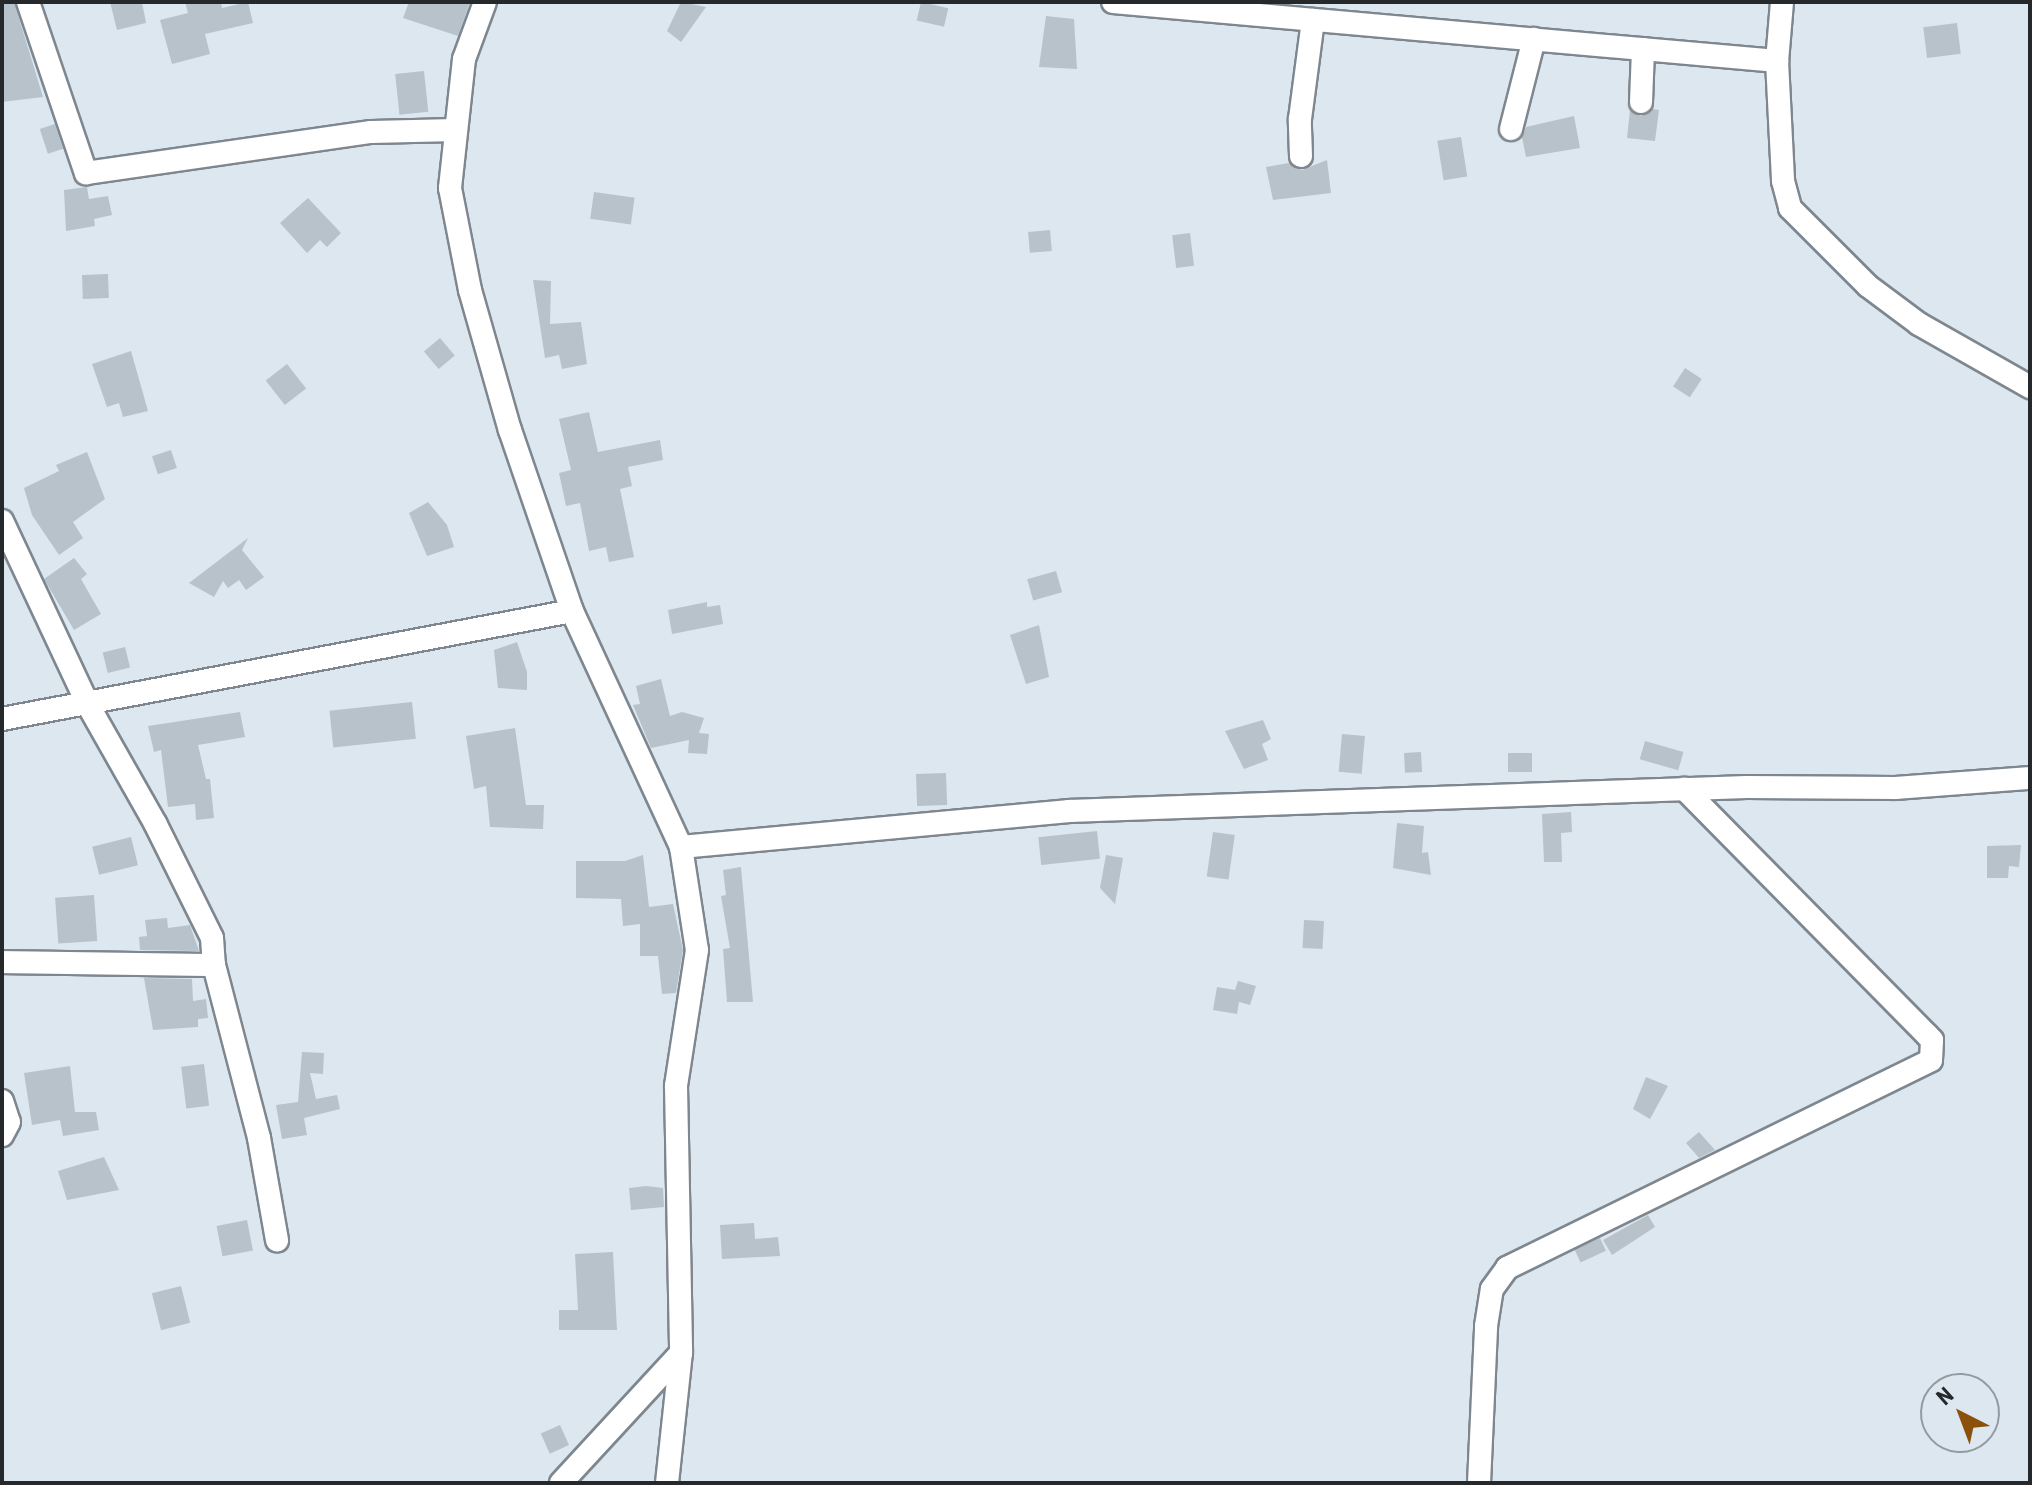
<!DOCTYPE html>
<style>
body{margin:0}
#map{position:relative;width:2032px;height:1485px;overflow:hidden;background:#dce7ef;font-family:"Roboto Condensed",sans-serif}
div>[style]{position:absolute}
.building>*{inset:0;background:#b8c2ca;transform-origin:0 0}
.roads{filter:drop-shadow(2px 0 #7e878f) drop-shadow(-2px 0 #7e878f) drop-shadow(0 2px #7e878f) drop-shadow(0 -2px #7e878f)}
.minor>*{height:22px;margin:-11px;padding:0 11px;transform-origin:11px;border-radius:11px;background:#fff}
span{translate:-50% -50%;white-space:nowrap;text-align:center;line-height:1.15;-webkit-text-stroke:6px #dce7ef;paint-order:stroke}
.frame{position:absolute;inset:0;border:4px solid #25292c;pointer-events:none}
.north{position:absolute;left:1920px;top:1373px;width:80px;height:80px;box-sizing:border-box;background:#dce7ef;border:2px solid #939ba1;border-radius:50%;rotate:318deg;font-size:22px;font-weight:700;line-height:32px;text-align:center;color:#25292c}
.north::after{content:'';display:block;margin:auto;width:28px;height:36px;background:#8b500c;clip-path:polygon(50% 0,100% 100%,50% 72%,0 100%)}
</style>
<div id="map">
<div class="building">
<i style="clip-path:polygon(2px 2px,14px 2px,43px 97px,2px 102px)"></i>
<i style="clip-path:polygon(110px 2px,142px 2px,146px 23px,117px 30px)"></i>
<i style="clip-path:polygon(185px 2px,221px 2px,222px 8px,248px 2px,253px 23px,205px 34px,210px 54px,172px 64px,160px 20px,188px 13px)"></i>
<i style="clip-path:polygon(409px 2px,470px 2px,458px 36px,403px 18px)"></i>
<i style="clip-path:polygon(681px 2px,706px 7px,681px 42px,667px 31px)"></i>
<i style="left:921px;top:2px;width:28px;height:19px;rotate:13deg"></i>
<i style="clip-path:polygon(1046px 16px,1074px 19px,1077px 69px,1039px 67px)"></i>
<i style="left:1957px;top:23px;width:31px;height:34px;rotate:83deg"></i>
<i style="left:424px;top:71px;width:41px;height:29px;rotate:84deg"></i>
<i style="clip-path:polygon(1653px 109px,1659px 110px,1655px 141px,1627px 138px,1630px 110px,1641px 116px)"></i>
<i style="clip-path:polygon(1574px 116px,1580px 148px,1526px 157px,1522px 137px,1526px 127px)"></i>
<i style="left:55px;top:124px;width:26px;height:16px;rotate:72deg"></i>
<i style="left:1461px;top:137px;width:40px;height:24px;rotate:81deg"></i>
<i style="clip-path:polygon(1327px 160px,1331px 193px,1273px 200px,1266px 167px,1289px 163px,1302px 170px)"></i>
<i style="clip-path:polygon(87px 187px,89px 199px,108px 196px,112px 215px,94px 219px,95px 226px,66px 231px,64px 190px)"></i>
<i style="left:594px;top:192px;width:41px;height:27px;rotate:8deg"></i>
<i style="clip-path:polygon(308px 198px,341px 233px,327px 247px,320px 240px,307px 253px,280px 223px)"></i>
<i style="left:1050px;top:230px;width:21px;height:22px;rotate:85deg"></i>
<i style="left:1190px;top:233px;width:33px;height:18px;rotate:83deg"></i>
<i style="left:108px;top:274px;width:24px;height:26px;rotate:88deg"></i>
<i style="clip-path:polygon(533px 280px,551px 281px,550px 324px,581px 322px,587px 364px,562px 369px,559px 355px,545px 358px)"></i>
<i style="left:440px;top:338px;width:23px;height:21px;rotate:50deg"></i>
<i style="clip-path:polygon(131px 351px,148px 411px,123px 417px,119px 403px,107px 407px,92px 364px)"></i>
<i style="left:287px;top:364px;width:31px;height:27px;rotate:52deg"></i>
<i style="left:1685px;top:368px;width:20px;height:22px;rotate:33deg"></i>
<i style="clip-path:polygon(589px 412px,598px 452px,660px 440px,663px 460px,628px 467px,632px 486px,620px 489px,634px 557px,609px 562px,606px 547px,589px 551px,580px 503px,566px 506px,559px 473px,571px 470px,559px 419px)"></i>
<i style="left:171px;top:450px;width:19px;height:20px;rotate:72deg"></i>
<i style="clip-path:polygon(87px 452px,105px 499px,73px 522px,83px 538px,59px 555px,32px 515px,24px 488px,59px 471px,56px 465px)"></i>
<i style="clip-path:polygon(428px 502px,447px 525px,454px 547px,427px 556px,409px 513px)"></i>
<i style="clip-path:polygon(248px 538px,242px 550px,264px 577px,246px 590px,239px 580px,228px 588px,223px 581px,214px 597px,189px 583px)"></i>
<i style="clip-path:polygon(74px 558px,87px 574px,81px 579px,101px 614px,74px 630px,44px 579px)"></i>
<i style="left:1056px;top:571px;width:22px;height:30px;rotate:74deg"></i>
<i style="clip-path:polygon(707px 602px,707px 607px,720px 605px,723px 624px,672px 634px,668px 610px)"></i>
<i style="clip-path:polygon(1039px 625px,1049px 677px,1026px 684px,1010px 635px)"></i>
<i style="clip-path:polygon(517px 642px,527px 672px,527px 690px,498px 688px,494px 650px)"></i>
<i style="left:125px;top:647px;width:21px;height:23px;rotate:76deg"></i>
<i style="clip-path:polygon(661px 679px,670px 716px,682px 712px,704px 718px,699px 733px,709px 734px,707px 754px,688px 753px,689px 740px,651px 748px,633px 705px,640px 704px,636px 686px)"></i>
<i style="left:412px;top:702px;width:37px;height:83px;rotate:84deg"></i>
<i style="clip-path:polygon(240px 712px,245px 737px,198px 745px,206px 779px,210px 779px,214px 818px,196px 820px,195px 804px,168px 807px,161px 750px,154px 752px,148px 726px)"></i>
<i style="clip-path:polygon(1263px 720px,1271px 739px,1262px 744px,1268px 760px,1244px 769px,1225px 731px)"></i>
<i style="clip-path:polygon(515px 728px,526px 805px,544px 805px,543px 829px,490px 827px,486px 786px,474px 789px,466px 736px)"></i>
<i style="left:1342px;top:734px;width:23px;height:38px;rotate:5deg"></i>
<i style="left:1645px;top:741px;width:40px;height:19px;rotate:16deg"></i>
<i style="left:1421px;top:752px;width:20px;height:17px;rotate:87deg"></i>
<i style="left:1532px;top:753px;width:19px;height:24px;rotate:90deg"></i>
<i style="left:946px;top:773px;width:32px;height:30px;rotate:88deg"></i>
<i style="clip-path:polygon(1571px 812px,1572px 832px,1561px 833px,1562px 862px,1544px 862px,1542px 814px)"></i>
<i style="clip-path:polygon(1397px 823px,1424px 826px,1422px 853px,1428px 852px,1431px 875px,1393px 868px)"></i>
<i style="left:1097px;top:831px;width:28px;height:59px;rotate:84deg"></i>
<i style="left:1213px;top:832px;width:22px;height:45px;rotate:8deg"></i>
<i style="left:131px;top:837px;width:29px;height:40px;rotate:76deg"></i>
<i style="clip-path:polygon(2021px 845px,2019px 867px,2009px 866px,2008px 878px,1987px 878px,1987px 846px)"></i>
<i style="clip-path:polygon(643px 855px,649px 907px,673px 904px,683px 950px,676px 993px,662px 994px,658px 956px,640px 956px,640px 924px,623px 926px,621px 899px,576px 898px,576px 861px,625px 861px)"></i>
<i style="clip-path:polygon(1106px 855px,1123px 858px,1115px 904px,1100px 888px)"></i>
<i style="clip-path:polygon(741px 867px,753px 1002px,727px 1002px,723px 949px,730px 948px,721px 896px,726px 895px,723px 870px)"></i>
<i style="left:94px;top:895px;width:46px;height:39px;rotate:86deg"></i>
<i style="clip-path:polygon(167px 918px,168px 928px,190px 925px,199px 951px,140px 950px,139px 937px,147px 936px,145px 920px)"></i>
<i style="left:1304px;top:920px;width:20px;height:28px;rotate:3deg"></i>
<i style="clip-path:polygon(144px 978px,192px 979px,193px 1001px,206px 999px,208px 1018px,198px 1019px,198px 1027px,153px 1030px)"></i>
<i style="clip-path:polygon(1238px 981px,1256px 986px,1250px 1005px,1239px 1002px,1237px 1014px,1213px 1010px,1217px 987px,1235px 990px)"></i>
<i style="clip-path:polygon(302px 1052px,324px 1053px,323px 1074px,310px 1073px,316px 1099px,337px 1095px,340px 1109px,304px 1118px,307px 1135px,282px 1139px,276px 1105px,298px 1102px)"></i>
<i style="left:204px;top:1064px;width:42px;height:23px;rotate:83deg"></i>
<i style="clip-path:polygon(70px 1066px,75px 1112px,96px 1112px,99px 1130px,63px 1136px,60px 1120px,32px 1125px,24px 1073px)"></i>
<i style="clip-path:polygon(1646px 1077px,1668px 1086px,1650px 1119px,1633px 1109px)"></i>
<i style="clip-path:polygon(1699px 1132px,1715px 1150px,1699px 1158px,1686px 1143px)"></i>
<i style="clip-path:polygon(104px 1157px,119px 1190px,67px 1200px,58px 1171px)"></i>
<i style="clip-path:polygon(646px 1186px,663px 1188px,664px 1207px,631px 1210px,629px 1188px)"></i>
<i style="clip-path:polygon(1648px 1215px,1655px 1227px,1612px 1255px,1603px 1240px)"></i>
<i style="left:247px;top:1220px;width:31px;height:31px;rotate:79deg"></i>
<i style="clip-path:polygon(754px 1223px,755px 1239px,778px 1237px,780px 1256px,722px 1259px,720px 1225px)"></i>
<i style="left:1600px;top:1238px;width:14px;height:28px;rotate:65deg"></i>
<i style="clip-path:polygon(613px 1252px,617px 1330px,559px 1330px,559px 1310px,578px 1310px,575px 1254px)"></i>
<i style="left:181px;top:1286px;width:38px;height:30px;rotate:76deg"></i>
<i style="left:560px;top:1425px;width:22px;height:21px;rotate:66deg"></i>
</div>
<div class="roads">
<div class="minor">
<i style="left:28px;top:2px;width:181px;rotate:71.3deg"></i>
<i style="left:86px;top:173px;width:288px;rotate:-8.2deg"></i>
<i style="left:371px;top:132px;width:85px;rotate:-1.3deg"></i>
<i style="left:485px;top:2px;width:61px;rotate:110.2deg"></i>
<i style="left:464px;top:59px;width:130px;rotate:96.2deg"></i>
<i style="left:450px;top:188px;width:104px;rotate:78.9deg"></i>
<i style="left:470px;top:290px;width:146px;rotate:74.1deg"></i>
<i style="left:510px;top:430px;width:191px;rotate:71.1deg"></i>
<i style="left:572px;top:611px;width:260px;rotate:65.2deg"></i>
<i style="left:681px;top:847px;width:104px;rotate:81.2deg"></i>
<i style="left:697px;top:950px;width:138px;rotate:98.8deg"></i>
<i style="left:676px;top:1086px;width:267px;rotate:88.9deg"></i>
<i style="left:681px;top:1353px;width:177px;rotate:132.7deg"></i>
<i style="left:1113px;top:2px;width:667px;rotate:5.08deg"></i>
<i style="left:1782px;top:2px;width:59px;rotate:94.8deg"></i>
<i style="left:1777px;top:61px;width:120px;rotate:87.1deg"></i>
<i style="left:1783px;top:181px;width:28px;rotate:75deg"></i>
<i style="left:1790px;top:208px;width:110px;rotate:45deg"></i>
<i style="left:1868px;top:286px;width:64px;rotate:36.7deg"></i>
<i style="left:1919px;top:324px;width:128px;rotate:29.6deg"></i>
<i style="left:1641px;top:102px;width:53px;rotate:-87.8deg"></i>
<i style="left:1511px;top:129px;width:93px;rotate:-75.7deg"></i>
<i style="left:1301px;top:156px;width:37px;rotate:-92deg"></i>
<i style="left:1300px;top:119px;width:100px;rotate:-82.5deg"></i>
<i style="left:2px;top:521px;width:203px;rotate:64.9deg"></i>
<i style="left:88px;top:705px;width:136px;rotate:60.4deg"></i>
<i style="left:155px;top:823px;width:128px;rotate:63.6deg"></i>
<i style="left:212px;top:938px;width:27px;rotate:86deg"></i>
<i style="left:214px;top:965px;width:212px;rotate:-179.2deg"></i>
<i style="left:2px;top:719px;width:580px;rotate:-10.73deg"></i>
<i style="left:681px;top:847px;width:390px;rotate:-5.3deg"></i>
<i style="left:1069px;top:811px;width:678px;rotate:-2.03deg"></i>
<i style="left:1747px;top:787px;width:149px;rotate:0.4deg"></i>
<i style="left:1896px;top:788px;width:134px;rotate:-4.3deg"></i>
<i style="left:214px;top:965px;width:179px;rotate:75.4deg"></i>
<i style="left:259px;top:1138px;width:104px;rotate:80deg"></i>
<i style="left:2px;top:1101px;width:22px;rotate:72deg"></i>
<i style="left:9px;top:1122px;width:15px;rotate:118deg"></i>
<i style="left:667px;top:1483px;width:131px;rotate:-83.9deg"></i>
<i style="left:1479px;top:1483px;width:157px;rotate:-87.4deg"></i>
<i style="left:1486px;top:1326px;width:37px;rotate:-81deg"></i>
<i style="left:1492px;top:1289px;width:26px;rotate:-54deg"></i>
<i style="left:1507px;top:1268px;width:472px;rotate:-26.1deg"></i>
<i style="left:1931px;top:1060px;width:20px;rotate:-87deg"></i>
<i style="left:1932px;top:1040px;width:7px;rotate:-135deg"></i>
<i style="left:1927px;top:1035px;width:346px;rotate:-134.6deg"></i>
</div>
</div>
<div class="frame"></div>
<div class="north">N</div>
</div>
